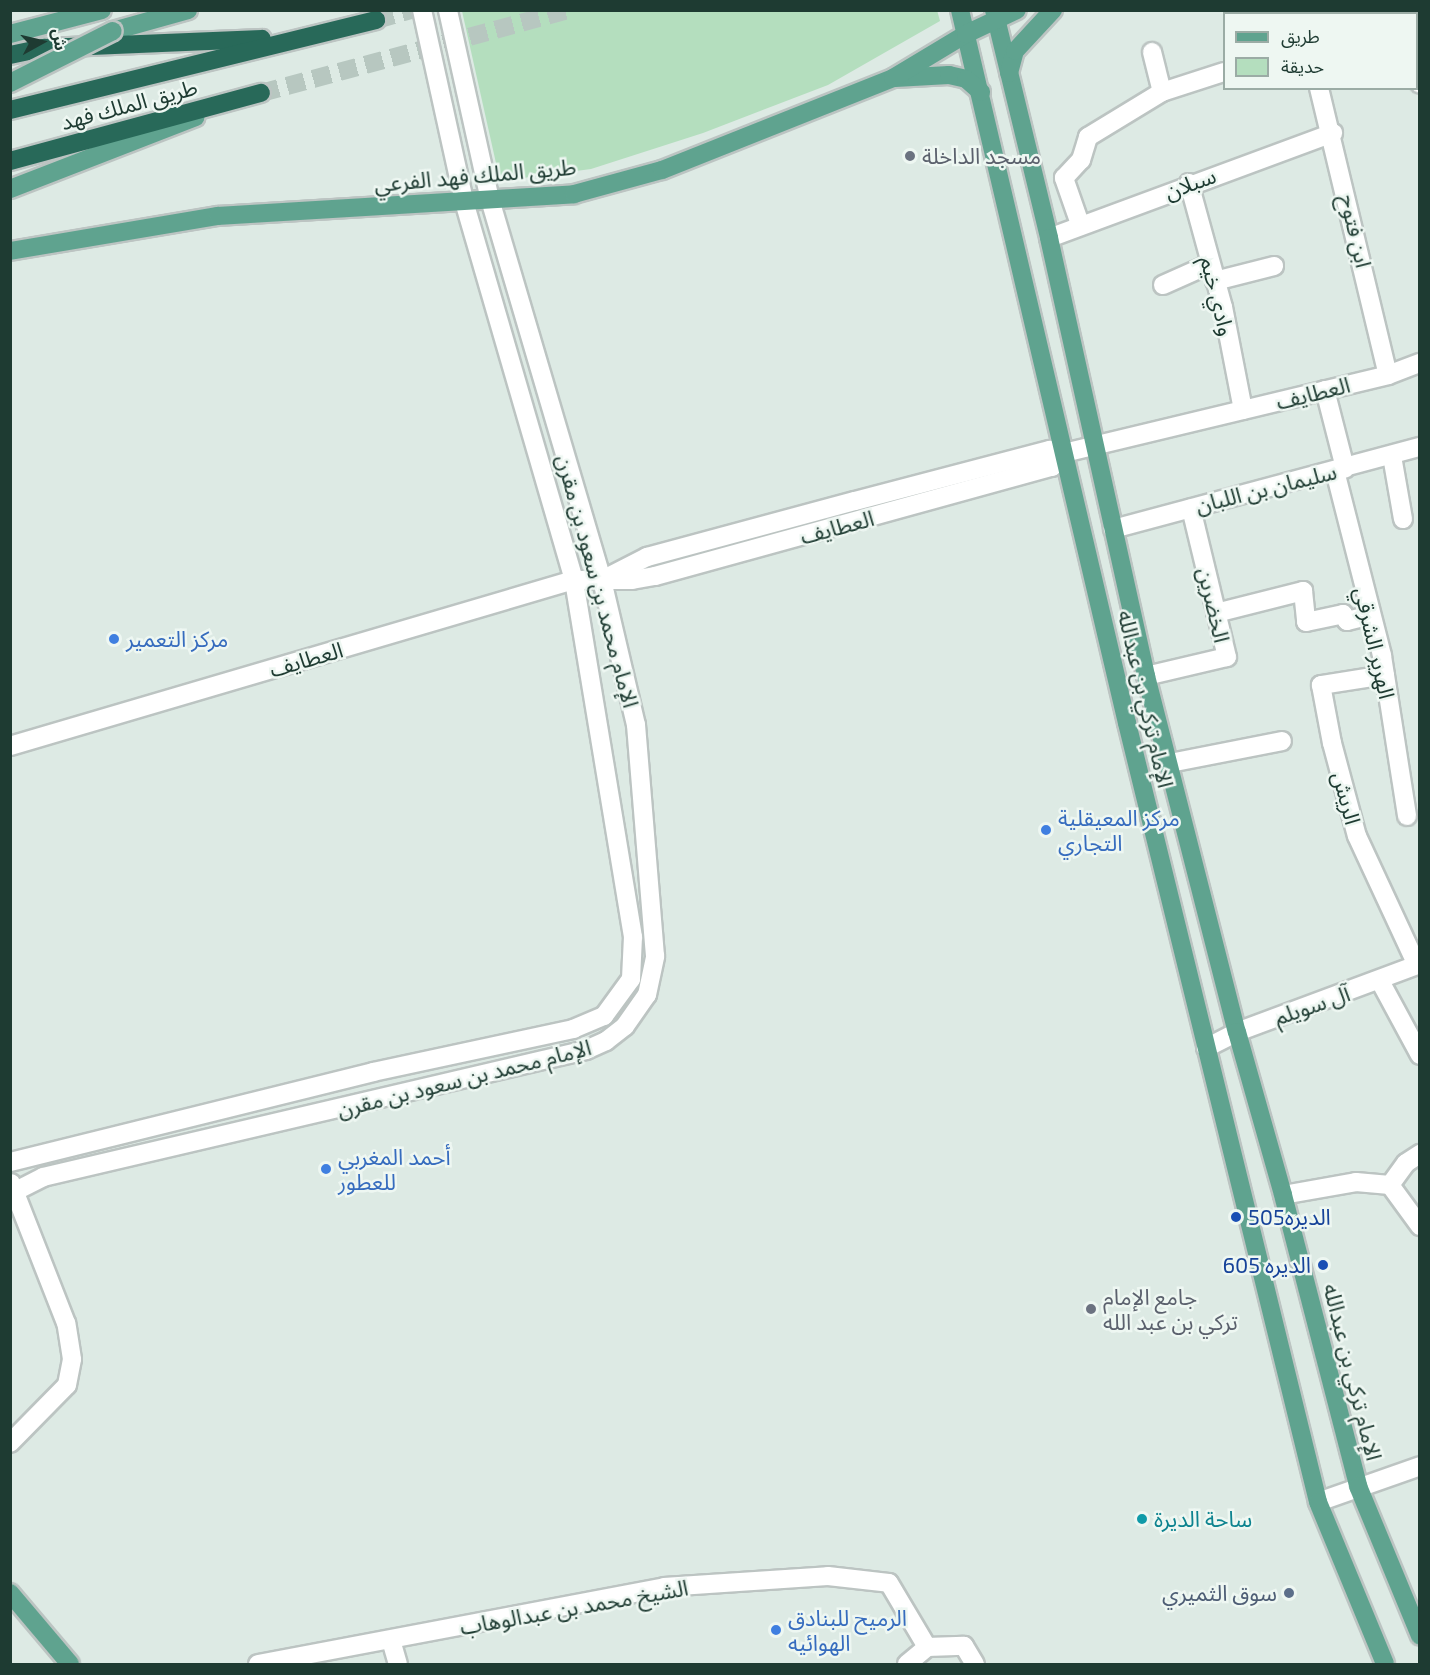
<!DOCTYPE html>
<meta charset="utf-8">
<style>
body{margin:0}
#map{position:relative;width:1430px;height:1675px;overflow:hidden;background:#ddeae4;font-family:"Exo 2","Noto Sans Arabic",sans-serif}
div>[style]{position:absolute}
.green>*{inset:0;background:#b4debe}
.highway-tunnel>*{height:18px;margin-top:-9px;transform-origin:0;background:repeating-linear-gradient(90deg,#b7c7c0 0 18px,transparent 0 27px)}
.roads{filter:drop-shadow(2px 0 #bcc4c2) drop-shadow(-2px 0 #bcc4c2) drop-shadow(0 2px #bcc4c2) drop-shadow(0 -2px #bcc4c2)}
.minor>*{height:18px;margin:-9px;padding:0 9px;transform-origin:9px;border-radius:9px;background:#fff}
.major>*{height:18px;margin:-9px;padding:0 9px;transform-origin:9px;border-radius:9px;background:#5fa38f}
.highway>*{height:18px;margin:-9px;padding:0 9px;transform-origin:9px;border-radius:9px;background:#286959}
.bridges{filter:drop-shadow(2px 0 #bcc4c2) drop-shadow(-2px 0 #bcc4c2) drop-shadow(0 2px #bcc4c2) drop-shadow(0 -2px #bcc4c2)}
.major-bridge>*{height:18px;margin:-9px;padding:0 9px;transform-origin:9px;border-radius:9px;background:#5fa38f}
.dots>*{width:16px;height:16px;translate:-50% -50%;box-sizing:border-box;border:3px solid #eef7f2;border-radius:50%}
span{translate:-50% -50%;white-space:nowrap;text-align:center;line-height:1.15;-webkit-text-stroke:5px #eef7f2;paint-order:stroke}
.street-label{font-size:22px;color:#1e3b32}
.worship-label{font-size:22px;color:#5b616d}
.left{translate:0 -50%;text-align:left}
.shop-label{font-size:22px;color:#366cbe}
.transit-label{font-size:22px;color:#164399}
.right{translate:-100% -50%;text-align:right}
.culture-label{font-size:22px;color:#0d838f}
.service-label{font-size:22px;color:#4e5e75}
.frame{position:absolute;inset:0;border:12px solid #1e3b32;pointer-events:none}
.legend{position:absolute;left:1223px;top:12px;width:195px;height:78px;box-sizing:border-box;background:#eef7f2;border:2px solid #9baca5;margin:0;padding:8px 10px;list-style:none;font-size:18px;color:#1e3b32}
.legend li{display:flex;align-items:center;gap:12px;height:30px}
.legend b{width:30px;border:2px solid #9baca5}
.north{position:absolute;left:12px;top:12px;width:60px;height:60px;-webkit-text-stroke:4px #eef7f2;paint-order:stroke;rotate:82deg;font-size:16px;font-weight:700;line-height:24px;text-align:center;color:#1e3b32}
.north::after{content:'';display:block;margin:auto;width:21px;height:27px;background:#1e3b32;clip-path:polygon(50% 0,100% 100%,50% 72%,0 100%)}
</style>
<div id="map">
<div class="green">
<i style="clip-path:polygon(937px 10px,940px 21px,828px 85px,703px 133px,591px 169px,500px 181px,462px 11px)"></i>
</div>
<div class="highway-tunnel">
<i style="left:376px;top:20px;width:36px;rotate:-16deg"></i>
<i style="left:261px;top:93px;width:319px;rotate:-15.1deg"></i>
</div>
<div class="roads">
<div class="minor">
<i style="left:1281px;top:10px;width:4px;rotate:90deg"></i>
<i style="left:1409px;top:10px;width:4px;rotate:76deg"></i>
<i style="left:1152px;top:52px;width:41px;rotate:76deg"></i>
<i style="left:1416px;top:62px;width:22px;rotate:80deg"></i>
<i style="left:1319px;top:88px;width:295px;rotate:76.5deg"></i>
<i style="left:1189px;top:183px;width:129px;rotate:74.7deg"></i>
<i style="left:1223px;top:307px;width:105px;rotate:79deg"></i>
<i style="left:1080px;top:224px;width:49px;rotate:-109.2deg"></i>
<i style="left:1064px;top:178px;width:25px;rotate:-47deg"></i>
<i style="left:1081px;top:160px;width:24px;rotate:-73deg"></i>
<i style="left:1088px;top:137px;width:87px;rotate:-31.3deg"></i>
<i style="left:1162px;top:92px;width:65px;rotate:-17.9deg"></i>
<i style="left:1049px;top:238px;width:303px;rotate:-20.3deg"></i>
<i style="left:1215px;top:281px;width:61px;rotate:-14.3deg"></i>
<i style="left:1163px;top:285px;width:51px;rotate:-24.1deg"></i>
<i style="left:1325px;top:390px;width:81px;rotate:75.6deg"></i>
<i style="left:1392px;top:456px;width:64px;rotate:80.1deg"></i>
<i style="left:1335px;top:471px;width:191px;rotate:75.7deg"></i>
<i style="left:1382px;top:656px;width:162px;rotate:81.1deg"></i>
<i style="left:1113px;top:529px;width:318px;rotate:-15deg"></i>
<i style="left:602px;top:580px;width:51px;rotate:-27.1deg"></i>
<i style="left:647px;top:557px;width:215px;rotate:-15.1deg"></i>
<i style="left:855px;top:501px;width:202px;rotate:-14.7deg"></i>
<i style="left:1050px;top:450px;width:14px;rotate:12deg"></i>
<i style="left:1064px;top:453px;width:333px;rotate:-13.5deg"></i>
<i style="left:1388px;top:375px;width:34px;rotate:-21deg"></i>
<i style="left:1216px;top:613px;width:90px;rotate:-14.2deg"></i>
<i style="left:1303px;top:591px;width:31px;rotate:84deg"></i>
<i style="left:1306px;top:622px;width:38px;rotate:-12deg"></i>
<i style="left:1343px;top:614px;width:8px;rotate:60deg"></i>
<i style="left:1347px;top:621px;width:25px;rotate:-14deg"></i>
<i style="left:1385px;top:675px;width:65px;rotate:171.1deg"></i>
<i style="left:1321px;top:685px;width:59px;rotate:79.3deg"></i>
<i style="left:1332px;top:743px;width:96px;rotate:75deg"></i>
<i style="left:1357px;top:836px;width:142px;rotate:65.1deg"></i>
<i style="left:1146px;top:676px;width:83px;rotate:-13.2deg"></i>
<i style="left:1227px;top:657px;width:153px;rotate:-103.6deg"></i>
<i style="left:10px;top:746px;width:588px;rotate:-16.4deg"></i>
<i style="left:574px;top:580px;width:58px"></i>
<i style="left:632px;top:580px;width:23px;rotate:-10deg"></i>
<i style="left:655px;top:576px;width:412px;rotate:-15.4deg"></i>
<i style="left:1052px;top:467px;width:18px;rotate:-49deg"></i>
<i style="left:1170px;top:763px;width:114px;rotate:-11.1deg"></i>
<i style="left:1380px;top:981px;width:84px;rotate:61.6deg"></i>
<i style="left:1206px;top:1048px;width:35px;rotate:-27deg"></i>
<i style="left:1237px;top:1032px;width:195px;rotate:-20.4deg"></i>
<i style="left:10px;top:1162px;width:374px;rotate:-13.9deg"></i>
<i style="left:373px;top:1072px;width:205px;rotate:-12.1deg"></i>
<i style="left:573px;top:1029px;width:34px;rotate:-23deg"></i>
<i style="left:604px;top:1016px;width:46px;rotate:-53.9deg"></i>
<i style="left:631px;top:979px;width:42px;rotate:-87.3deg"></i>
<i style="left:633px;top:937px;width:362px;rotate:-99.4deg"></i>
<i style="left:574px;top:580px;width:395px;rotate:-106.2deg"></i>
<i style="left:464px;top:201px;width:196px;rotate:-102.4deg"></i>
<i style="left:1390px;top:1185px;width:27px;rotate:-54deg"></i>
<i style="left:1406px;top:1163px;width:17px;rotate:-33deg"></i>
<i style="left:10px;top:1194px;width:37px;rotate:-27deg"></i>
<i style="left:43px;top:1177px;width:558px;rotate:-13.16deg"></i>
<i style="left:586px;top:1050px;width:22px;rotate:-24deg"></i>
<i style="left:606px;top:1041px;width:24px;rotate:-38deg"></i>
<i style="left:625px;top:1026px;width:38px;rotate:-55deg"></i>
<i style="left:647px;top:995px;width:40px;rotate:-78deg"></i>
<i style="left:655px;top:956px;width:232px;rotate:-94.7deg"></i>
<i style="left:636px;top:725px;width:149px;rotate:-103.2deg"></i>
<i style="left:602px;top:580px;width:396px;rotate:-106.4deg"></i>
<i style="left:490px;top:200px;width:195px;rotate:-102.5deg"></i>
<i style="left:1283px;top:1195px;width:74px;rotate:-10.1deg"></i>
<i style="left:1356px;top:1182px;width:34px;rotate:5deg"></i>
<i style="left:1390px;top:1185px;width:51px;rotate:53.8deg"></i>
<i style="left:10px;top:1443px;width:81px;rotate:-45.5deg"></i>
<i style="left:67px;top:1385px;width:26px;rotate:-79deg"></i>
<i style="left:72px;top:1359px;width:36px;rotate:-99deg"></i>
<i style="left:66px;top:1323px;width:150px;rotate:-111.4deg"></i>
<i style="left:1318px;top:1502px;width:108px;rotate:-19.4deg"></i>
<i style="left:391px;top:1640px;width:25px;rotate:74deg"></i>
<i style="left:927px;top:1647px;width:37px;rotate:-2deg"></i>
<i style="left:964px;top:1646px;width:21px;rotate:59deg"></i>
<i style="left:258px;top:1664px;width:413px;rotate:-10.7deg"></i>
<i style="left:664px;top:1587px;width:164px;rotate:-3.8deg"></i>
<i style="left:828px;top:1576px;width:61px;rotate:6.5deg"></i>
<i style="left:889px;top:1583px;width:74px;rotate:59.3deg"></i>
<i style="left:907px;top:1664px;width:26px;rotate:-40deg"></i>
</div>
<div class="major">
<i style="left:960px;top:10px;width:732px;rotate:76.82deg"></i>
<i style="left:1127px;top:723px;width:802px;rotate:76.22deg"></i>
<i style="left:1318px;top:1502px;width:175px;rotate:67.5deg"></i>
<i style="left:994px;top:10px;width:235px;rotate:76.4deg"></i>
<i style="left:1049px;top:238px;width:449px;rotate:77.5deg"></i>
<i style="left:1146px;top:676px;width:367px;rotate:75.7deg"></i>
<i style="left:1237px;top:1032px;width:169px;rotate:74.2deg"></i>
<i style="left:1283px;top:1195px;width:301px;rotate:75.5deg"></i>
<i style="left:1358px;top:1486px;width:162px;rotate:67.5deg"></i>
<i style="left:113px;top:31px;width:78px;rotate:-15.6deg"></i>
<i style="left:10px;top:34px;width:95px;rotate:-14.6deg"></i>
<i style="left:1009px;top:73px;width:23px;rotate:-75deg"></i>
<i style="left:1015px;top:51px;width:56px;rotate:-47.2deg"></i>
<i style="left:895px;top:78px;width:54px;rotate:-3.2deg"></i>
<i style="left:949px;top:75px;width:17px;rotate:13deg"></i>
<i style="left:966px;top:79px;width:20px;rotate:41deg"></i>
<i style="left:10px;top:189px;width:199px;rotate:-21.2deg"></i>
<i style="left:10px;top:251px;width:211px;rotate:-9.6deg"></i>
<i style="left:218px;top:216px;width:357px;rotate:-3.5deg"></i>
<i style="left:574px;top:194px;width:91px;rotate:-15.3deg"></i>
<i style="left:662px;top:170px;width:249px;rotate:-21.7deg"></i>
<i style="left:893px;top:78px;width:85px;rotate:-31.1deg"></i>
<i style="left:966px;top:34px;width:56px;rotate:-25.2deg"></i>
<i style="left:10px;top:1593px;width:93px;rotate:49.8deg"></i>
</div>
<div class="highway">
<i style="left:10px;top:55px;width:35px;rotate:-12deg"></i>
<i style="left:44px;top:48px;width:218px;rotate:-2.4deg"></i>
<i style="left:10px;top:110px;width:377px;rotate:-13.8deg"></i>
<i style="left:10px;top:161px;width:260px;rotate:-15.2deg"></i>
</div>
</div>
<div class="bridges">
<div class="major-bridge">
<i style="left:10px;top:83px;width:115px;rotate:-26.8deg"></i>
</div>
</div>
<div class="dots">
<i style="left:910px;top:156px;background:#6b7280"></i>
<i style="left:114px;top:639px;background:#3f7fe0"></i>
<i style="left:1046px;top:830px;background:#3f7fe0"></i>
<i style="left:326px;top:1169px;background:#3f7fe0"></i>
<i style="left:1236px;top:1217px;background:#1a4fb4"></i>
<i style="left:1323px;top:1265px;background:#1a4fb4"></i>
<i style="left:1091px;top:1309px;background:#6b7280"></i>
<i style="left:1142px;top:1519px;background:#0f9aa8"></i>
<i style="left:1289px;top:1593px;background:#5c6f8a"></i>
<i style="left:776px;top:1630px;background:#3f7fe0"></i>
</div>
<div class="street-label">
<span style="left:129px;top:104px;rotate:-15deg">طريق الملك فهد</span>
<span style="left:475px;top:175px;rotate:-5deg">طريق الملك فهد الفرعي</span>
<span style="left:1190px;top:183px;rotate:-20deg">سبلان</span>
<span style="left:1356px;top:231px;rotate:77deg">ابن فتوح</span>
<span style="left:1218px;top:296px;rotate:76deg">وادي خيم</span>
<span style="left:1313px;top:393px;rotate:-14deg">العطايف</span>
<span style="left:1266px;top:488px;rotate:-14deg">سليمان بن اللبان</span>
<span style="left:837px;top:527px;rotate:-15deg">العطايف</span>
<span style="left:598px;top:581px;rotate:75deg">الإمام محمد بن سعود بن مقرن</span>
<span style="left:1214px;top:605px;rotate:77deg">الخضرين</span>
<span style="left:1375px;top:643px;rotate:77deg">الهرير الشرقي</span>
<span style="left:306px;top:659px;rotate:-16deg">العطايف</span>
<span style="left:1146px;top:699px;rotate:77deg">الإمام تركي بن عبدالله</span>
<span style="left:1347px;top:798px;rotate:75deg">الريش</span>
<span style="left:1312px;top:1005px;rotate:-19deg">آل سويلم</span>
<span style="left:464px;top:1078px;rotate:-14deg">الإمام محمد بن سعود بن مقرن</span>
<span style="left:1353px;top:1372px;rotate:76deg">الإمام تركي بن عبدالله</span>
<span style="left:574px;top:1607px;rotate:-10deg">الشيخ محمد بن عبدالوهاب</span>
</div>
<div class="worship-label">
<span class="left" style="left:922px;top:156px">مسجد الداخلة</span>
<span class="left" style="left:1103px;top:1309px">جامع الإمام<br>تركي بن عبد الله</span>
</div>
<div class="shop-label">
<span class="left" style="left:126px;top:639px">مركز التعمير</span>
<span class="left" style="left:1058px;top:830px">مركز المعيقلية<br>التجاري</span>
<span class="left" style="left:338px;top:1169px">أحمد المغربي<br>للعطور</span>
<span class="left" style="left:788px;top:1630px">الرميح للبنادق<br>الهوائيه</span>
</div>
<div class="transit-label">
<span class="left" style="left:1248px;top:1217px">الديره505</span>
<span class="right" style="left:1311px;top:1265px">الديره 605</span>
</div>
<div class="culture-label">
<span class="left" style="left:1154px;top:1519px">ساحة الديرة</span>
</div>
<div class="service-label">
<span class="right" style="left:1277px;top:1593px">سوق الثميري</span>
</div>
<div class="frame"></div>
<ul class="legend">
<li><b style="height:8px;background:#5fa38f"></b>طريق</li>
<li><b style="height:16px;background:#b4debe"></b>حديقة</li>
</ul>
<div class="north">ش</div>
</div>
